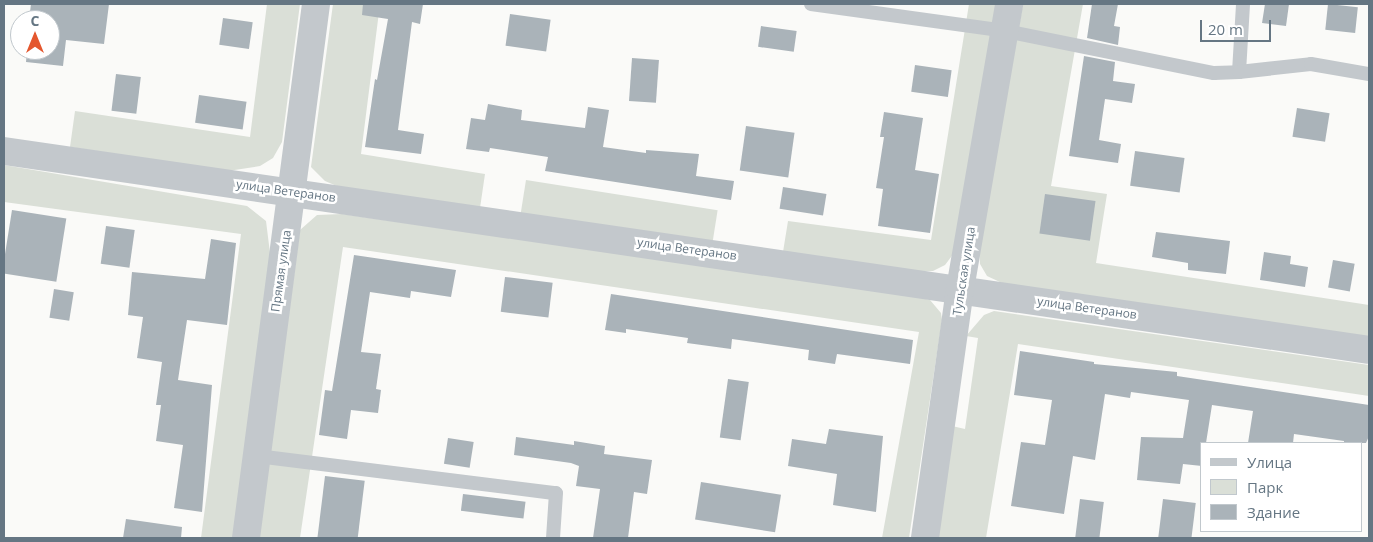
<!DOCTYPE html>
<meta charset="utf-8">
<style>
body{margin:0}
#map{position:relative;width:1373px;height:542px;overflow:hidden;background:#fafaf8;font-family:"Open Sans",sans-serif}
div>[style]{position:absolute}
.green>*{inset:0;background:#dadfd7;transform-origin:0 0}
.building>*{inset:0;background:#aab3b9;transform-origin:0 0}
.service>*{height:14px;margin:-7px;padding:0 7px;transform-origin:7px;border-radius:7px;background:#c3c8cc}
.minor>*{height:28px;margin:-14px;padding:0 14px;transform-origin:14px;border-radius:14px;background:#c3c8cc}
span{translate:-50% -50%;white-space:nowrap;text-align:center;line-height:1.15;-webkit-text-stroke:5px #fff;paint-order:stroke}
.street-label{font-size:12px;color:#657683}
.frame{position:absolute;inset:0;border:5px solid #657683;pointer-events:none}
.legend{position:absolute;left:1200px;top:442px;width:162px;height:90px;box-sizing:border-box;background:#fff;border:1px solid #c1c8cd;margin:0;padding:6px 9px;list-style:none;font-size:15px;color:#657683}
.legend li{display:flex;align-items:center;gap:10px;height:25px}
.legend b{width:25px;border:1px solid #c1c8cd}
.north{position:absolute;left:10px;top:10px;width:50px;height:50px;box-sizing:border-box;background:#fff;border:1px solid #c1c8cd;border-radius:50%;rotate:0deg;font-size:14px;font-weight:700;line-height:20px;text-align:center;color:#657683}
.north::after{content:'';display:block;margin:auto;width:18px;height:22px;background:#e4572e;clip-path:polygon(50% 0,100% 100%,50% 72%,0 100%)}
.scale{position:absolute;left:1200px;top:20px;width:71px;height:22px;box-sizing:border-box;border:2px solid #657683;border-top:0;padding-left:6px;font-size:15px;line-height:18px;white-space:nowrap;color:#657683;-webkit-text-stroke:4px #fff;paint-order:stroke}
</style>
<div id="map">
<div class="green">
<i style="clip-path:polygon(267px 4px,300px 4px,282px 142px,273px 158px,260px 166px,228px 171px,70px 147px,75px 111px,250px 137px)"></i>
<i style="clip-path:polygon(333px 4px,380px 4px,361px 154px,485px 174px,480px 208px,344px 189px,325px 181px,311px 167px)"></i>
<i style="clip-path:polygon(969px 4px,998px 4px,954px 253px,945px 265px,933px 271px,912px 272px,783px 252px,788px 221px,931px 240px)"></i>
<i style="clip-path:polygon(1023px 4px,1083px 4px,1051px 186px,1107px 194px,1096px 263px,1369px 305px,1369px 339px,1002px 283px,987px 276px,980px 264px,979px 249px)"></i>
<i style="clip-path:polygon(4px 165px,247px 206px,266px 221px,270px 253px,235px 538px,201px 538px,241px 234px,4px 202px)"></i>
<i style="left:526px;top:180px;width:194px;height:35px;rotate:9deg"></i>
<i style="clip-path:polygon(342px 214px,909px 295px,930px 300px,941px 313px,942px 320px,909px 538px,882px 538px,919px 332px,343px 247px,300px 538px,259px 538px,300px 230px,317px 215px)"></i>
<i style="clip-path:polygon(994px 311px,1369px 365px,1369px 396px,1018px 344px,986px 538px,935px 538px,952px 426px,965px 429px,978px 338px,966px 336px,984px 315px)"></i>
</div>
<div class="building">
<i style="clip-path:polygon(31px 4px,109px 4px,104px 44px,66px 40px,63px 66px,26px 62px,27px 50px,50px 50px,50px 20px,29px 20px)"></i>
<i style="clip-path:polygon(363px 4px,423px 4px,420px 24px,412px 22px,398px 130px,424px 134px,421px 154px,365px 147px,375px 79px,377px 80px,388px 19px,362px 15px)"></i>
<i style="clip-path:polygon(1092px 4px,1118px 4px,1114px 26px,1120px 27px,1118px 45px,1087px 38px)"></i>
<i style="clip-path:polygon(1265px 4px,1289px 4px,1286px 26px,1262px 23px)"></i>
<i style="left:1328px;top:4px;width:30px;height:26px;rotate:6deg"></i>
<i style="left:510px;top:14px;width:41px;height:32px;rotate:8deg"></i>
<i style="left:223px;top:18px;width:30px;height:27px;rotate:8deg"></i>
<i style="left:761px;top:26px;width:36px;height:21px;rotate:8deg"></i>
<i style="clip-path:polygon(1084px 56px,1115px 62px,1113px 81px,1135px 84px,1132px 103px,1105px 99px,1099px 140px,1121px 144px,1118px 163px,1069px 156px)"></i>
<i style="left:632px;top:58px;width:27px;height:43px;rotate:4deg"></i>
<i style="left:915px;top:65px;width:37px;height:27px;rotate:8deg"></i>
<i style="left:116px;top:74px;width:25px;height:37px;rotate:7deg"></i>
<i style="left:199px;top:95px;width:48px;height:28px;rotate:8deg"></i>
<i style="clip-path:polygon(488px 104px,522px 110px,521px 120px,585px 128px,588px 107px,609px 110px,603px 147px,646px 153px,646px 150px,699px 154px,696px 176px,734px 181px,731px 200px,545px 171px,548px 157px,490px 148px,489px 152px,466px 149px,471px 118px,485px 120px)"></i>
<i style="left:1297px;top:108px;width:33px;height:29px;rotate:9deg"></i>
<i style="clip-path:polygon(884px 112px,923px 118px,915px 170px,939px 174px,930px 233px,878px 226px,883px 189px,876px 188px,884px 137px,880px 137px)"></i>
<i style="left:746px;top:126px;width:49px;height:45px;rotate:8deg"></i>
<i style="left:1135px;top:151px;width:50px;height:35px;rotate:8deg"></i>
<i style="left:783px;top:187px;width:44px;height:22px;rotate:9deg"></i>
<i style="left:1045px;top:194px;width:51px;height:40px;rotate:8deg"></i>
<i style="left:12px;top:210px;width:55px;height:64px;rotate:9deg"></i>
<i style="left:106px;top:226px;width:29px;height:38px;rotate:8deg"></i>
<i style="clip-path:polygon(1156px 232px,1230px 241px,1226px 274px,1188px 270px,1188px 263px,1152px 257px)"></i>
<i style="clip-path:polygon(211px 239px,236px 243px,227px 325px,187px 320px,178px 380px,212px 385px,202px 512px,174px 508px,183px 445px,156px 441px,161px 405px,156px 405px,162px 362px,137px 358px,143px 317px,128px 315px,132px 272px,205px 279px)"></i>
<i style="clip-path:polygon(1264px 252px,1291px 256px,1290px 264px,1308px 267px,1305px 287px,1260px 280px)"></i>
<i style="clip-path:polygon(354px 255px,456px 270px,451px 297px,411px 291px,410px 298px,370px 292px,361px 352px,381px 354px,376px 389px,381px 390px,378px 413px,351px 410px,347px 439px,319px 435px,325px 390px,332px 391px)"></i>
<i style="left:1333px;top:260px;width:22px;height:28px;rotate:10deg"></i>
<i style="left:505px;top:277px;width:48px;height:35px;rotate:7deg"></i>
<i style="left:54px;top:289px;width:20px;height:29px;rotate:9deg"></i>
<i style="clip-path:polygon(611px 294px,913px 340px,910px 364px,837px 354px,835px 364px,808px 360px,809px 350px,732px 339px,731px 349px,687px 343px,688px 338px,626px 329px,626px 333px,605px 330px)"></i>
<i style="clip-path:polygon(1020px 351px,1094px 362px,1094px 364px,1177px 372px,1177px 376px,1369px 405px,1369px 436px,1366px 443px,1344px 443px,1344px 441px,1294px 434px,1293px 443px,1248px 443px,1253px 411px,1212px 405px,1206px 443px,1202px 443px,1202px 466px,1183px 464px,1180px 484px,1137px 480px,1141px 437px,1183px 438px,1189px 400px,1131px 392px,1130px 398px,1105px 394px,1095px 460px,1073px 456px,1064px 514px,1011px 506px,1021px 442px,1045px 445px,1052px 400px,1014px 395px)"></i>
<i style="left:728px;top:379px;width:21px;height:59px;rotate:8deg"></i>
<i style="clip-path:polygon(829px 429px,883px 436px,876px 512px,833px 505px,837px 474px,788px 466px,792px 439px,826px 444px)"></i>
<i style="clip-path:polygon(516px 437px,574px 445px,574px 441px,605px 446px,604px 454px,652px 460px,647px 494px,634px 492px,628px 538px,593px 538px,600px 489px,576px 486px,579px 466px,571px 463px,514px 455px)"></i>
<i style="left:448px;top:438px;width:26px;height:26px;rotate:9deg"></i>
<i style="left:325px;top:476px;width:40px;height:63px;rotate:7deg"></i>
<i style="left:701px;top:482px;width:81px;height:38px;rotate:9deg"></i>
<i style="left:463px;top:494px;width:63px;height:17px;rotate:7deg"></i>
<i style="left:1080px;top:499px;width:24px;height:39px;rotate:7deg"></i>
<i style="left:1163px;top:499px;width:33px;height:39px;rotate:7deg"></i>
<i style="clip-path:polygon(126px 519px,182px 527px,181px 538px,123px 538px)"></i>
</div>
<div class="service">
<i style="left:811px;top:4px;width:196px;rotate:7.9deg"></i>
<i style="left:1005px;top:31px;width:213px;rotate:11.4deg"></i>
<i style="left:1214px;top:73px;width:25px;rotate:-2deg"></i>
<i style="left:1239px;top:72px;width:68px;rotate:-86.6deg"></i>
<i style="left:1239px;top:72px;width:72px;rotate:-6.3deg"></i>
<i style="left:1311px;top:64px;width:59px;rotate:9.8deg"></i>
<i style="left:257px;top:456px;width:301px;rotate:7.1deg"></i>
<i style="left:556px;top:493px;width:45px;rotate:93.8deg"></i>
</div>
<div class="minor">
<i style="left:4px;top:151px;width:1379px;rotate:8.29deg"></i>
<i style="left:246px;top:538px;width:539px;rotate:-82.53deg"></i>
<i style="left:925px;top:538px;width:251px;rotate:-82deg"></i>
<i style="left:960px;top:289px;width:289px;rotate:-80.2deg"></i>
</div>
<div class="street-label">
<span style="left:286px;top:191px;rotate:8deg">улица Ветеранов</span>
<span style="left:687px;top:249px;rotate:8deg">улица Ветеранов</span>
<span style="left:281px;top:271px;rotate:-82deg">Прямая улица</span>
<span style="left:964px;top:271px;rotate:-81deg">Тульская улица</span>
<span style="left:1087px;top:308px;rotate:8deg">улица Ветеранов</span>
</div>
<div class="frame"></div>
<ul class="legend">
<li><b style="height:6px;background:#c3c8cc"></b>Улица</li>
<li><b style="height:14px;background:#dadfd7"></b>Парк</li>
<li><b style="height:14px;background:#aab3b9"></b>Здание</li>
</ul>
<div class="north">С</div>
<div class="scale">20 m</div>
</div>
